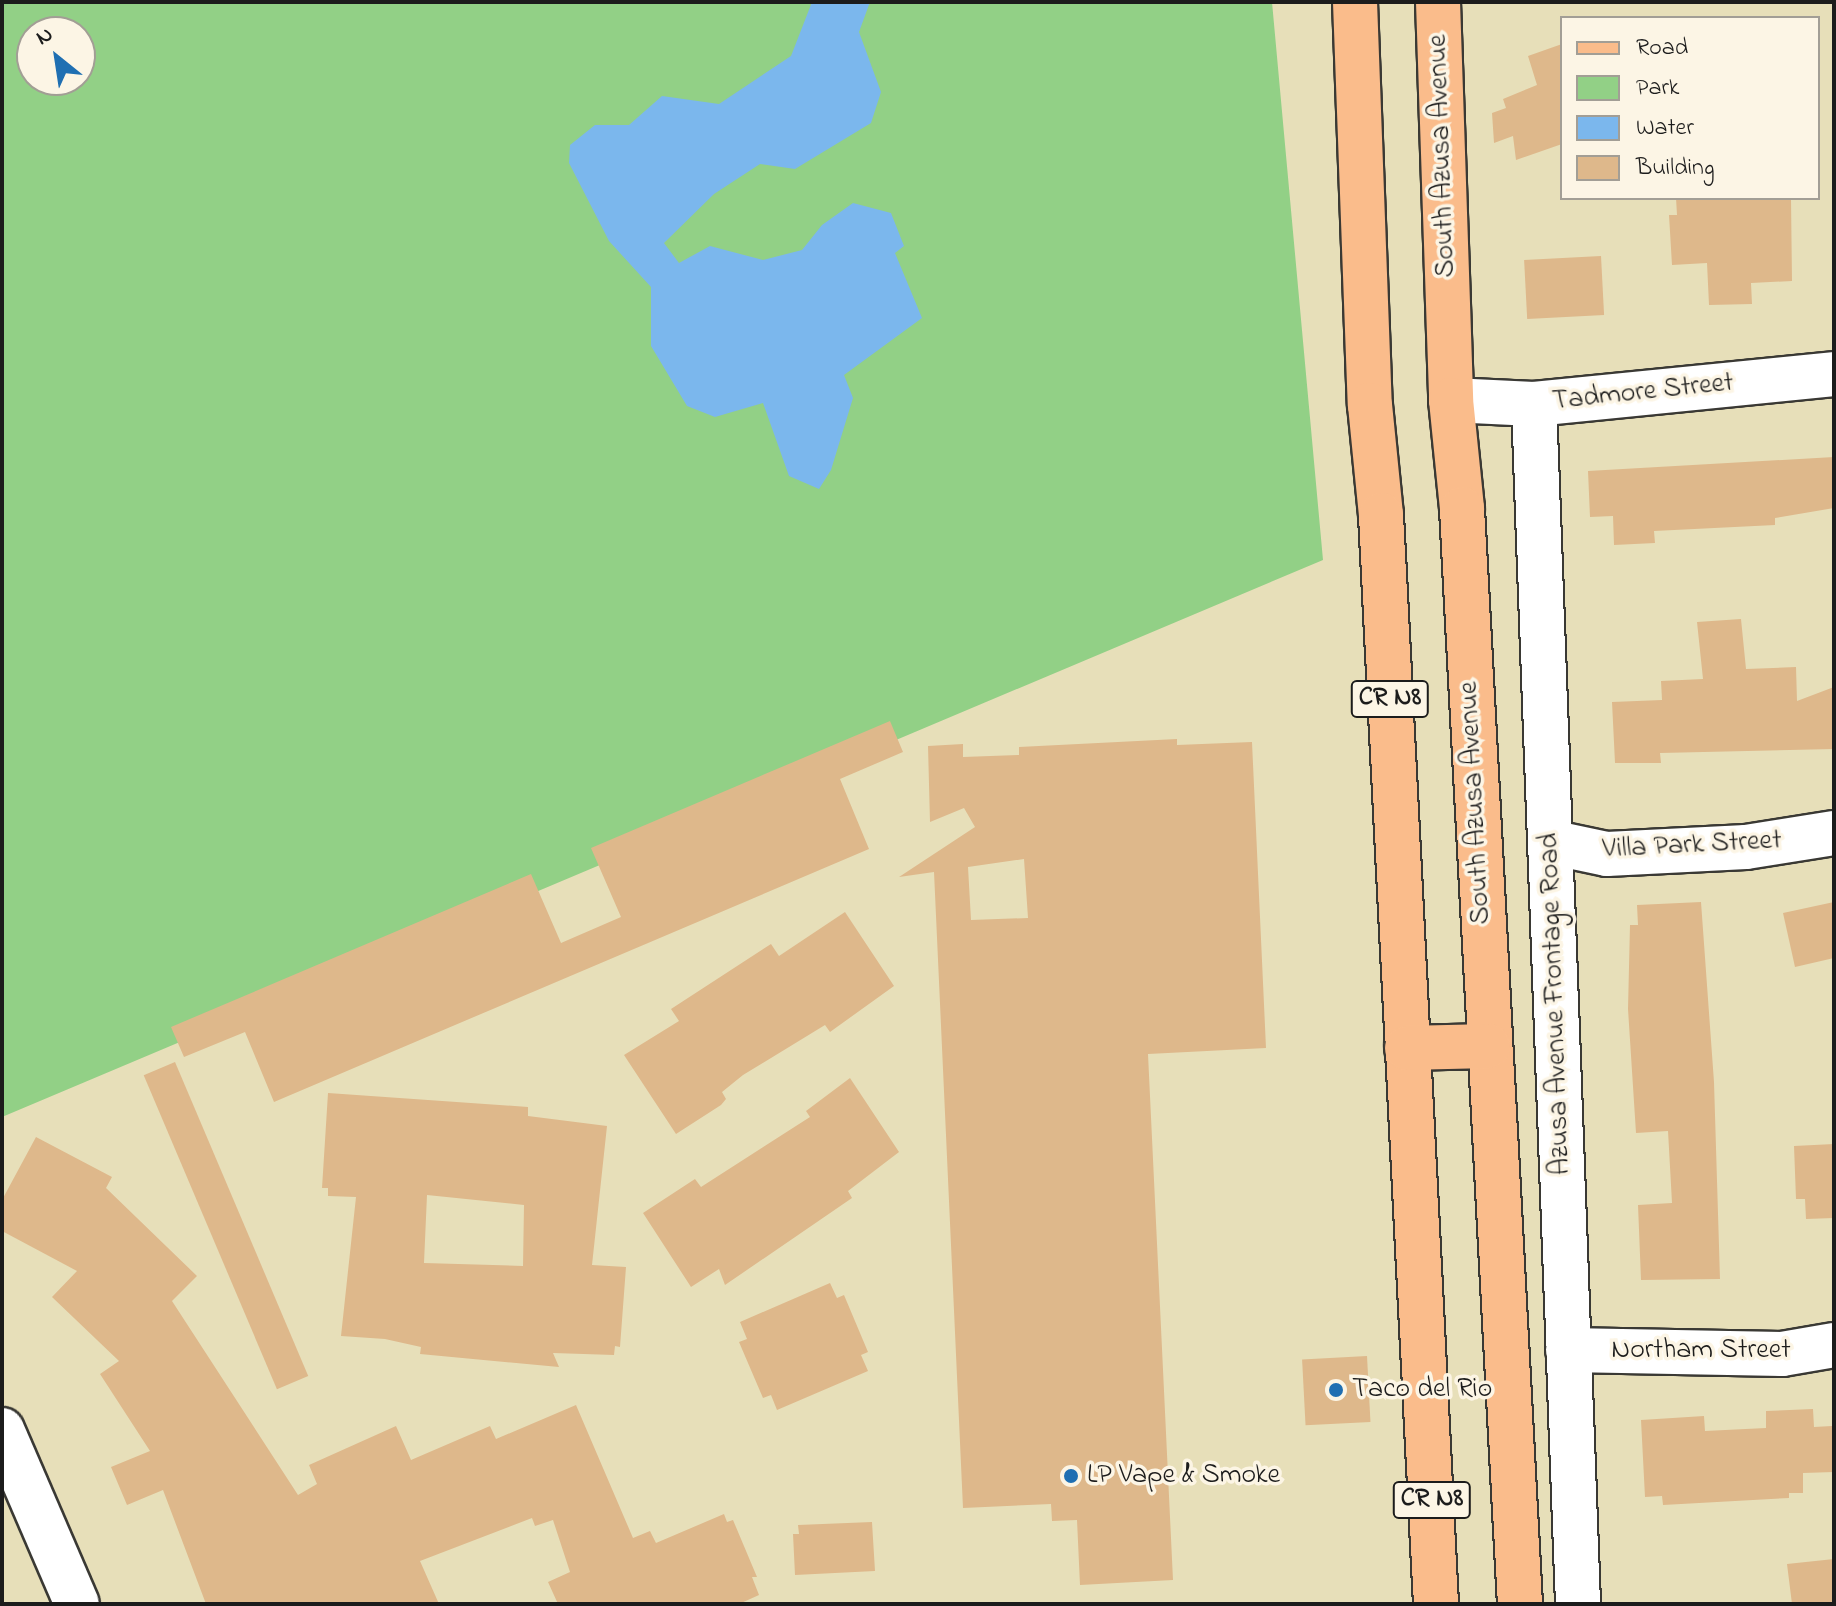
<!DOCTYPE html>
<style>
body{margin:0}
#map{position:relative;width:1836px;height:1606px;overflow:hidden;background:#e7dfb9;font-family:"Indie Flower",sans-serif}
div>[style]{position:absolute}
.green>*{inset:0;background:#92d086}
.water>*{inset:0;background:#7bb7ed}
.building>*{inset:0;background:#deb88b;transform-origin:0 0}
.roads{filter:drop-shadow(2px 0 #3a3934) drop-shadow(-2px 0 #3a3934) drop-shadow(0 2px #3a3934) drop-shadow(0 -2px #3a3934)}
.minor>*{height:44px;margin:-22px;padding:0 22px;transform-origin:22px;border-radius:22px;background:#fff}
.major>*{height:44px;margin:-22px;padding:0 22px;transform-origin:22px;border-radius:22px;background:#fabc8b}
.dots>*{width:22px;height:22px;translate:-50% -50%;box-sizing:border-box;border:4px solid #fcf5e5;border-radius:50%}
span{translate:-50% -50%;white-space:nowrap;text-align:center;line-height:1.15;-webkit-text-stroke:7px #fcf5e5;paint-order:stroke}
.shield-label span{padding:2px 6px;background:#fcf5e5;border:2px solid;border-radius:6px;-webkit-text-stroke-width:0}
.shield-label{font-size:26px;color:#1c1c1c;font-weight:700}
.street-label{font-size:28px;color:#1c1c1c}
.poi-label{font-size:28px;color:#1c1c1c}
.left{translate:0 -50%;text-align:left}
.frame{position:absolute;inset:0;border:4px solid #1c1c1c;pointer-events:none}
.legend{position:absolute;left:1560px;top:16px;width:260px;height:184px;box-sizing:border-box;background:#fcf5e5;border:2px solid #a29e95;margin:0;padding:10px 14px;list-style:none;font-size:24px;color:#1c1c1c}
.legend li{display:flex;align-items:center;gap:16px;height:40px}
.legend b{width:40px;border:2px solid #a29e95}
.north{position:absolute;left:16px;top:16px;width:80px;height:80px;box-sizing:border-box;background:#fcf5e5;border:2px solid #a29e95;border-radius:50%;rotate:330deg;font-size:22px;font-weight:700;line-height:32px;text-align:center;color:#1c1c1c}
.north::after{content:'';display:block;margin:auto;width:28px;height:36px;background:#1f6fb2;clip-path:polygon(50% 0,100% 100%,50% 72%,0 100%)}
</style>
<div id="map">
<div class="green">
<i style="clip-path:polygon(evenodd,2px 2px,1272px 2px,1323px 560px,2px 1117px,2px 2px,32px 32px,80px 32px,80px 80px,32px 80px,32px 32px)"></i>
</div>
<div class="water">
<i style="clip-path:polygon(812px 2px,870px 2px,859px 32px,881px 92px,871px 123px,795px 169px,760px 164px,714px 194px,664px 243px,679px 263px,710px 246px,763px 260px,802px 250px,822px 225px,853px 203px,891px 213px,904px 246px,895px 253px,922px 318px,844px 375px,853px 398px,831px 470px,819px 489px,789px 476px,763px 403px,715px 417px,687px 406px,651px 346px,651px 287px,609px 241px,569px 163px,570px 145px,595px 125px,629px 125px,662px 96px,719px 104px,791px 56px)"></i>
</div>
<div class="building">
<i style="clip-path:polygon(1562px 44px,1562px 144px,1516px 160px,1513px 136px,1494px 143px,1492px 113px,1506px 108px,1503px 99px,1537px 85px,1528px 56px)"></i>
<i style="clip-path:polygon(1676px 198px,1791px 198px,1792px 281px,1751px 283px,1752px 304px,1709px 305px,1707px 263px,1672px 265px,1669px 215px,1677px 215px)"></i>
<i style="left:1601px;top:256px;width:59px;height:77px;rotate:87deg"></i>
<i style="clip-path:polygon(1834px 457px,1834px 508px,1775px 518px,1775px 525px,1654px 531px,1655px 543px,1614px 545px,1613px 516px,1590px 517px,1588px 471px)"></i>
<i style="clip-path:polygon(1741px 619px,1746px 669px,1796px 667px,1797px 701px,1834px 687px,1834px 749px,1660px 753px,1661px 763px,1615px 763px,1612px 702px,1662px 700px,1661px 681px,1703px 679px,1697px 622px)"></i>
<i style="clip-path:polygon(890px 721px,903px 752px,840px 779px,869px 849px,274px 1102px,245px 1032px,184px 1057px,171px 1027px,531px 874px,561px 943px,621px 917px,591px 848px)"></i>
<i style="clip-path:polygon(evenodd,1177px 739px,1177px 745px,1252px 742px,1266px 1048px,1148px 1054px,1173px 1580px,1080px 1585px,1077px 1520px,1052px 1521px,1051px 1504px,963px 1508px,934px 872px,899px 877px,975px 827px,964px 808px,930px 822px,928px 746px,963px 744px,963px 757px,1019px 755px,1019px 747px,1177px 739px,1024px 859px,1028px 918px,971px 920px,968px 867px,1024px 859px)"></i>
<i style="clip-path:polygon(1701px 902px,1714px 1082px,1720px 1279px,1641px 1280px,1638px 1205px,1672px 1203px,1668px 1131px,1636px 1133px,1628px 1009px,1630px 925px,1638px 925px,1637px 905px)"></i>
<i style="clip-path:polygon(1834px 902px,1834px 958px,1795px 967px,1783px 913px)"></i>
<i style="clip-path:polygon(845px 912px,894px 986px,830px 1032px,825px 1025px,743px 1075px,722px 1092px,726px 1099px,721px 1105px,676px 1134px,624px 1055px,679px 1021px,671px 1009px,771px 944px,779px 956px)"></i>
<i style="left:175px;top:1062px;width:341px;height:34px;rotate:67deg"></i>
<i style="clip-path:polygon(850px 1078px,899px 1152px,848px 1191px,852px 1198px,725px 1285px,719px 1269px,691px 1287px,643px 1213px,695px 1179px,701px 1187px,810px 1117px,806px 1111px)"></i>
<i style="clip-path:polygon(evenodd,328px 1093px,528px 1107px,528px 1116px,607px 1126px,592px 1265px,626px 1267px,620px 1347px,615px 1346px,614px 1355px,553px 1353px,559px 1367px,420px 1354px,421px 1347px,385px 1339px,341px 1336px,356px 1197px,328px 1196px,328px 1188px,322px 1188px,328px 1093px,427px 1195px,524px 1205px,523px 1266px,424px 1263px,427px 1195px)"></i>
<i style="clip-path:polygon(36px 1137px,112px 1177px,106px 1188px,197px 1276px,172px 1301px,298px 1495px,317px 1484px,309px 1465px,396px 1426px,411px 1460px,490px 1426px,496px 1439px,576px 1405px,633px 1538px,650px 1531px,656px 1543px,724px 1514px,727px 1522px,733px 1520px,757px 1577px,752px 1577px,759px 1595px,739px 1604px,558px 1604px,548px 1582px,570px 1572px,553px 1520px,535px 1526px,532px 1518px,420px 1561px,439px 1604px,206px 1604px,163px 1490px,127px 1505px,111px 1467px,150px 1451px,100px 1374px,119px 1361px,52px 1297px,77px 1271px,2px 1231px,2px 1200px)"></i>
<i style="clip-path:polygon(1834px 1144px,1834px 1218px,1806px 1219px,1805px 1199px,1796px 1199px,1794px 1146px)"></i>
<i style="clip-path:polygon(830px 1283px,837px 1298px,844px 1295px,868px 1352px,861px 1355px,868px 1371px,777px 1410px,771px 1395px,763px 1398px,739px 1342px,747px 1339px,740px 1322px)"></i>
<i style="left:1367px;top:1356px;width:66px;height:65px;rotate:87deg"></i>
<i style="clip-path:polygon(1813px 1409px,1814px 1427px,1832px 1426px,1834px 1472px,1803px 1473px,1803px 1493px,1789px 1493px,1789px 1498px,1663px 1505px,1662px 1496px,1645px 1497px,1641px 1420px,1704px 1416px,1705px 1431px,1766px 1428px,1766px 1411px)"></i>
<i style="clip-path:polygon(872px 1522px,875px 1571px,795px 1575px,793px 1534px,799px 1534px,798px 1525px)"></i>
<i style="clip-path:polygon(1834px 1559px,1834px 1604px,1792px 1604px,1787px 1564px)"></i>
</div>
<div class="roads">
<div class="minor">
<i style="left:1451px;top:400px;width:83px;rotate:2.8deg"></i>
<i style="left:1534px;top:404px;width:301px;rotate:-5.7deg"></i>
<i style="left:1534px;top:404px;width:1201px;rotate:87.9deg"></i>
<i style="left:1550px;top:842px;width:58px;rotate:11.9deg"></i>
<i style="left:1607px;top:854px;width:139px;rotate:-2.9deg"></i>
<i style="left:1746px;top:847px;width:89px;rotate:-9deg"></i>
<i style="left:1568px;top:1350px;width:214px;rotate:1.1deg"></i>
<i style="left:1782px;top:1354px;width:53px;rotate:-9.8deg"></i>
<i style="left:2px;top:1430px;width:189px;rotate:66.7deg"></i>
</div>
<div class="major">
<i style="left:1355px;top:2px;width:403px;rotate:87.9deg"></i>
<i style="left:1370px;top:405px;width:111px;rotate:84.3deg"></i>
<i style="left:1381px;top:515px;width:1090px;rotate:87.11deg"></i>
<i style="left:1438px;top:2px;width:398px;rotate:88.1deg"></i>
<i style="left:1451px;top:400px;width:110px;rotate:84.2deg"></i>
<i style="left:1462px;top:509px;width:1097px;rotate:86.97deg"></i>
<i style="left:1407px;top:1048px;width:81px;rotate:-1.4deg"></i>
</div>
</div>
<div class="dots">
<i style="left:1336px;top:1390px;background:#1f6fb2"></i>
<i style="left:1071px;top:1476px;background:#1f6fb2"></i>
</div>
<div class="shield-label">
<span style="left:1390px;top:699px">CR N8</span>
<span style="left:1432px;top:1500px">CR N8</span>
</div>
<div class="street-label">
<span style="left:1443px;top:156px;rotate:-92deg">South Azusa Avenue</span>
<span style="left:1643px;top:393px;rotate:-6deg">Tadmore Street</span>
<span style="left:1476px;top:803px;rotate:-93deg">South Azusa Avenue</span>
<span style="left:1692px;top:846px;rotate:-3deg">Villa Park Street</span>
<span style="left:1556px;top:1004px;rotate:-92deg">Azusa Avenue Frontage Road</span>
<span style="left:1701px;top:1351px">Northam Street</span>
</div>
<div class="poi-label">
<span class="left" style="left:1352px;top:1390px">Taco del Rio</span>
<span class="left" style="left:1087px;top:1476px">LP Vape &amp; Smoke</span>
</div>
<div class="frame"></div>
<ul class="legend">
<li><b style="height:10px;background:#fabc8b"></b>Road</li>
<li><b style="height:22px;background:#92d086"></b>Park</li>
<li><b style="height:22px;background:#7bb7ed"></b>Water</li>
<li><b style="height:22px;background:#deb88b"></b>Building</li>
</ul>
<div class="north">N</div>
</div>
